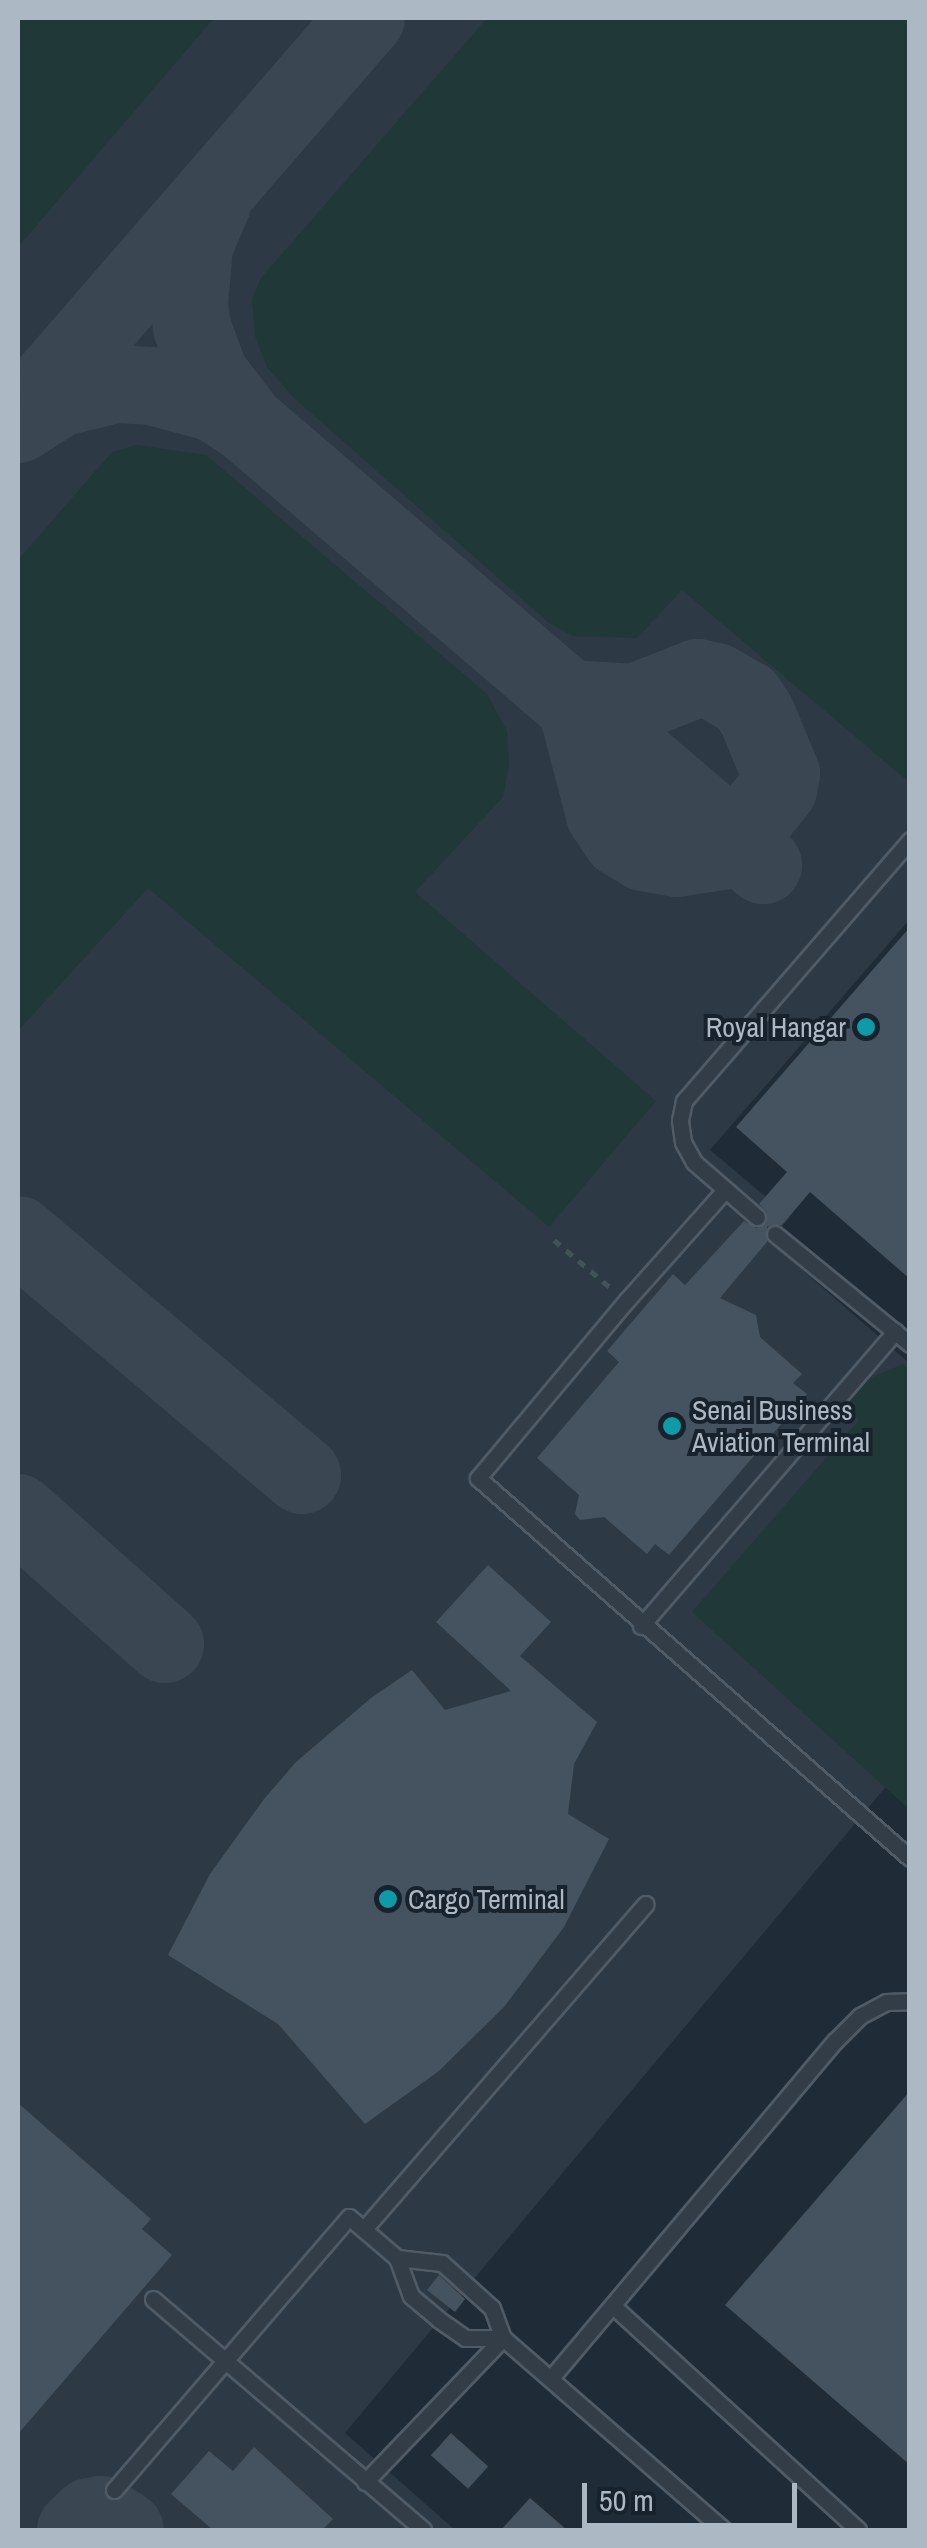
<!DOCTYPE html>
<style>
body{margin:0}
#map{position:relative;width:927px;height:2548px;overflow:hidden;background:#1f2c37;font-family:"Archivo Narrow",sans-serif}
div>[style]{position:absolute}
.airport>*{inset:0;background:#2d3944}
.green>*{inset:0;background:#213838}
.taxiway>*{height:78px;margin:-39px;padding:0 39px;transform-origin:39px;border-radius:39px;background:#3a4753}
.building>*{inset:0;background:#455361;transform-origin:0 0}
.path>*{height:5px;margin-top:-2.5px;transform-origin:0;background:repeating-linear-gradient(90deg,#3f5556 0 8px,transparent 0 16px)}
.roads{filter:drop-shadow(2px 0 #505b66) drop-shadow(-2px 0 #505b66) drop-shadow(0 2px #505b66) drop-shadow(0 -2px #505b66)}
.lane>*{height:15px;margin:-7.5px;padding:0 7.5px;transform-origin:7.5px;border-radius:7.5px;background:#333d48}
.dots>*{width:28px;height:28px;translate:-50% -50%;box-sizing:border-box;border:5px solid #18222c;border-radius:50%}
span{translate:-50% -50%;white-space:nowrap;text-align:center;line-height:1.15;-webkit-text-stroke:8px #18222c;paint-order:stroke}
.poi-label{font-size:28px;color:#adb8c5}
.right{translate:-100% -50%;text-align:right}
.left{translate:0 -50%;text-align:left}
.frame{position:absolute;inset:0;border:20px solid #adb8c5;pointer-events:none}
.scale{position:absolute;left:582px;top:2483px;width:215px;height:45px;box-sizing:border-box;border:5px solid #adb8c5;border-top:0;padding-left:12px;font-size:30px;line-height:35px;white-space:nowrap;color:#adb8c5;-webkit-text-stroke:8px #18222c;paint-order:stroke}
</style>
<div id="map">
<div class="airport">
<i style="clip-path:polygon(18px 18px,909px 18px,909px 920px,710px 1150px,790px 1217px,769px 1241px,909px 1363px,909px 1759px,345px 2433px,455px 2530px,18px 2530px)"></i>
</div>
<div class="green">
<i style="clip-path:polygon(18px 18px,214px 18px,18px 247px)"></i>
<i style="clip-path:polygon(487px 18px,909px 18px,909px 782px,682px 590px,637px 638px,573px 636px,549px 623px,293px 397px,267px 367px,255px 336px,252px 299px,261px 278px)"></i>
<i style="clip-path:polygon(137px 445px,206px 455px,487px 694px,507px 731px,509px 765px,503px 797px,415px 892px,656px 1101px,549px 1227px,148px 888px,18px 1031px,18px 560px,112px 452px)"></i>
<i style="clip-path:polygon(903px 1364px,909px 1370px,909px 1809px,692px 1612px,859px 1420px,842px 1404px,861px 1382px)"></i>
</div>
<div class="taxiway">
<i style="left:213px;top:201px;width:49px;rotate:112.9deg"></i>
<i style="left:194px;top:246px;width:58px;rotate:94.9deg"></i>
<i style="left:189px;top:304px;width:23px;rotate:83deg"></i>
<i style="left:192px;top:327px;width:50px;rotate:70.1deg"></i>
<i style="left:209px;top:374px;width:63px;rotate:52.8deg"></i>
<i style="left:22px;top:415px;width:525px;rotate:-49.09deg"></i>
<i style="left:18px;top:424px;width:49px;rotate:-32.4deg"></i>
<i style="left:59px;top:398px;width:59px;rotate:-13.8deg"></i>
<i style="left:116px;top:384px;width:36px;rotate:3deg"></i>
<i style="left:152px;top:386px;width:65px;rotate:15.1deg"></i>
<i style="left:215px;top:403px;width:38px;rotate:33deg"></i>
<i style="left:247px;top:424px;width:679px;rotate:40.52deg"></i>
<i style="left:568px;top:699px;width:66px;rotate:3.5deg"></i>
<i style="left:634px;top:703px;width:69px;rotate:-21.3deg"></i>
<i style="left:698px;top:678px;width:18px;rotate:13deg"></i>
<i style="left:716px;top:682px;width:34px;rotate:30deg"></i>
<i style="left:746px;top:699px;width:20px;rotate:57deg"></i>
<i style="left:757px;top:716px;width:63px;rotate:67.5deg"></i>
<i style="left:781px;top:774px;width:15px;rotate:101deg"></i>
<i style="left:778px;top:789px;width:79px;rotate:129.3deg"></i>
<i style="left:728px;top:850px;width:52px;rotate:171.1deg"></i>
<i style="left:677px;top:858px;width:34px;rotate:-170deg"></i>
<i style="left:644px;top:852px;width:27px;rotate:-149deg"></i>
<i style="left:621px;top:838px;width:29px;rotate:-124deg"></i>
<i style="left:605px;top:814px;width:111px;rotate:-104.7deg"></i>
<i style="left:18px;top:1235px;width:372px;rotate:40.2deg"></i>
<i style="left:18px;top:1513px;width:197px;rotate:41.7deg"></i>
<i style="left:76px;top:2530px;width:19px;rotate:-43deg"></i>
<i style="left:90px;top:2517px;width:11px;rotate:-10deg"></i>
<i style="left:101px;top:2515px;width:28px;rotate:32deg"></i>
</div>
<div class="building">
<i style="clip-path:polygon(910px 927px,910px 1279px,810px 1192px,782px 1225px,767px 1226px,767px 1242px,720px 1298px,756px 1315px,760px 1337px,802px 1374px,793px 1383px,807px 1394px,669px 1555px,655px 1544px,647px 1554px,604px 1517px,580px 1520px,575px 1514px,579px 1495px,537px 1458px,619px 1362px,607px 1351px,673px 1274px,685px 1285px,744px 1221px,756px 1228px,766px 1224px,767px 1212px,759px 1204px,787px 1172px,736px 1127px)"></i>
<i style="clip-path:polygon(488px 1565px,551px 1622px,520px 1656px,597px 1722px,574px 1764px,568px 1814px,609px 1839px,564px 1927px,504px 2007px,439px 2071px,365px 2124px,278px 2024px,168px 1955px,210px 1874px,264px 1799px,296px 1762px,371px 1698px,412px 1670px,445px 1710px,511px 1691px,436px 1622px)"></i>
<i style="clip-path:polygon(910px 2091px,910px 2465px,725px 2305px)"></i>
<i style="clip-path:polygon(18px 2103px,151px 2219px,142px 2229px,172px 2255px,18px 2434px)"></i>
<i style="clip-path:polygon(439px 2275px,465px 2299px,455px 2312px,427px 2290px)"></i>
<i style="left:451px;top:2433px;width:50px;height:30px;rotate:42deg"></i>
<i style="clip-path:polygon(254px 2447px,333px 2519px,322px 2530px,213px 2530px,171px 2494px,209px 2451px,233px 2471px)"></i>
<i style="clip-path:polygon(530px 2498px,567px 2530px,501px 2530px)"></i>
</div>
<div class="path">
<i style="left:554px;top:1240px;width:75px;rotate:40.1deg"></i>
</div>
<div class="roads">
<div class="lane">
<i style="left:725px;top:1190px;width:149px;rotate:131.7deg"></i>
<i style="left:626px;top:1301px;width:231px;rotate:129.9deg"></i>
<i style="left:478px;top:1478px;width:575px;rotate:41.34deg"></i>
<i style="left:757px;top:1217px;width:84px;rotate:-138.9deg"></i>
<i style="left:694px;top:1162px;width:23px;rotate:-119deg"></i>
<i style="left:683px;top:1142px;width:22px;rotate:-98deg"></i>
<i style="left:680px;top:1120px;width:19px;rotate:-78deg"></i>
<i style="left:684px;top:1101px;width:345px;rotate:-49.1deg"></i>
<i style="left:775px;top:1234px;width:174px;rotate:39.2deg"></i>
<i style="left:641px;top:1626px;width:389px;rotate:-49.2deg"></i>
<i style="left:364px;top:2229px;width:430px;rotate:-49.1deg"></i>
<i style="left:397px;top:2258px;width:45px;rotate:6.3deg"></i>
<i style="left:442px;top:2263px;width:67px;rotate:42deg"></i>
<i style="left:492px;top:2308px;width:32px;rotate:70deg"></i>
<i style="left:503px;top:2338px;width:293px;rotate:41deg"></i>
<i style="left:153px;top:2299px;width:355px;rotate:40.5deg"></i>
<i style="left:613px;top:2306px;width:332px;rotate:42.4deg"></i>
<i style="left:551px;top:2378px;width:441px;rotate:-49.9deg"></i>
<i style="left:835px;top:2041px;width:35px;rotate:-45deg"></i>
<i style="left:860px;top:2016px;width:30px;rotate:-28deg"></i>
<i style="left:886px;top:2002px;width:24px;rotate:-2deg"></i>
<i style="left:365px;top:2482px;width:199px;rotate:-46.2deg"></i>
<i style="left:114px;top:2490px;width:360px;rotate:-49.3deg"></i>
<i style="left:349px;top:2217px;width:63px;rotate:40.5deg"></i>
<i style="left:397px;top:2258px;width:40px;rotate:69.8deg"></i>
<i style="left:411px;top:2296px;width:35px;rotate:40deg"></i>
<i style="left:438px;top:2319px;width:33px;rotate:35deg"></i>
<i style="left:465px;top:2338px;width:38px"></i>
</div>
</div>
<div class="dots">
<i style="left:866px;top:1027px;background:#0f9aa8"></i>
<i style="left:672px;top:1426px;background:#0f9aa8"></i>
<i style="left:388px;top:1899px;background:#0f9aa8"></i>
</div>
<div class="poi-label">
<span class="right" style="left:846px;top:1027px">Royal Hangar</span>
<span class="left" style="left:692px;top:1426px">Senai Business<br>Aviation Terminal</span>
<span class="left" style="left:408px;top:1899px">Cargo Terminal</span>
</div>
<div class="frame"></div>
<div class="scale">50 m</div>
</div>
